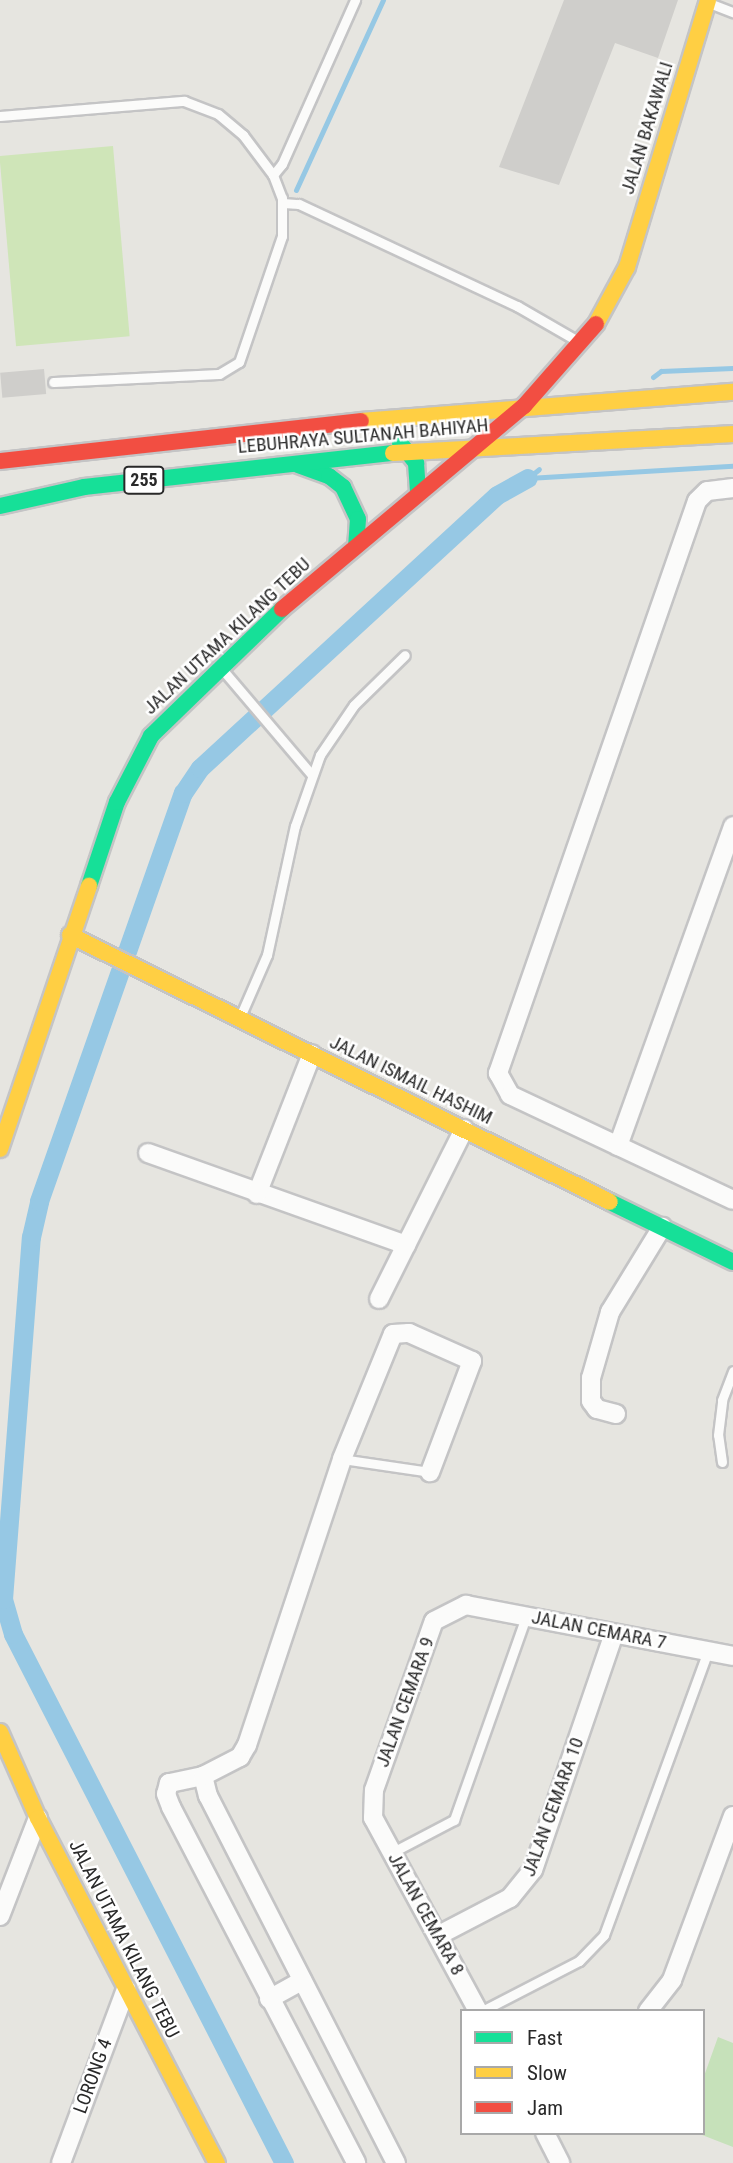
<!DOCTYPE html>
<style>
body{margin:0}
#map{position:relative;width:733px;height:2163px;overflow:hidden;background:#e6e5e0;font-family:"Roboto Condensed",sans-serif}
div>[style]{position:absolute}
.green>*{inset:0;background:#c6e1ba}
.pitch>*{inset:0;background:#cfe5b8;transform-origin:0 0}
.stream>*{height:5px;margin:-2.5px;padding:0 2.5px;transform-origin:2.5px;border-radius:2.5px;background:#96c8e4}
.canal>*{height:19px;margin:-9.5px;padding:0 9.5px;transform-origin:9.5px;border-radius:9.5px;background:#96c8e4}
.building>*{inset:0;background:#cfcecb;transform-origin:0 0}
.roads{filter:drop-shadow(2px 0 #c4c4c5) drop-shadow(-2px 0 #c4c4c5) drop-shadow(0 2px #c4c4c5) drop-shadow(0 -2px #c4c4c5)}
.lane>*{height:9px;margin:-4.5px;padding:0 4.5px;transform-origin:4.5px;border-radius:4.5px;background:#fbfbfa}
.street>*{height:18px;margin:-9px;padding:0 9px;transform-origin:9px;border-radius:9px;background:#fbfbfa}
.fast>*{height:16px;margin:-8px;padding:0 8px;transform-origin:8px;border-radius:8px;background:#16e098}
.slow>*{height:16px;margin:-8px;padding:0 8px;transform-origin:8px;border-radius:8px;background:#ffcf43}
.jam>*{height:16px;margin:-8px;padding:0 8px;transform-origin:8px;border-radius:8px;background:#f24e42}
span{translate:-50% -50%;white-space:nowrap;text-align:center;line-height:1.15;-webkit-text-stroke:5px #fff;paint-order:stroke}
.shield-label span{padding:2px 5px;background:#fff;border:2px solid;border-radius:5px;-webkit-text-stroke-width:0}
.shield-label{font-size:18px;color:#292929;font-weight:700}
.street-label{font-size:19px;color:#292929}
.legend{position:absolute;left:460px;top:2009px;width:245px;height:126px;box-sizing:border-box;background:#fff;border:2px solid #a9a9a9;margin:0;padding:9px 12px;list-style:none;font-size:21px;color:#292929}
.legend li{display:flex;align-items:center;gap:14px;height:35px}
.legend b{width:35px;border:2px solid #a9a9a9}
</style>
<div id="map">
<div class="green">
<i style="clip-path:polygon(718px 2037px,733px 2043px,733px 2147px,697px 2133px,703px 2133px,703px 2079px)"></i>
</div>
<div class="pitch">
<i style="left:113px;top:146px;width:191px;height:114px;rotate:85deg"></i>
</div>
<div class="stream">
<i style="left:296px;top:190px;width:209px;rotate:-65.4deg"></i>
<i style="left:653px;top:377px;width:10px;rotate:-37deg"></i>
<i style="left:661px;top:371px;width:72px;rotate:-2.4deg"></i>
<i style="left:528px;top:478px;width:205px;rotate:-3.4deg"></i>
<i style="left:528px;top:478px;width:14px;rotate:-39deg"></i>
</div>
<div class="canal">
<i style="left:284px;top:2163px;width:594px;rotate:-117.13deg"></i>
<i style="left:13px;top:1634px;width:36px;rotate:-106deg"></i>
<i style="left:3px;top:1599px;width:363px;rotate:-85.6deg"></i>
<i style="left:31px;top:1237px;width:37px;rotate:-77deg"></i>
<i style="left:39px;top:1201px;width:433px;rotate:-70.6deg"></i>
<i style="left:183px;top:793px;width:30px;rotate:-56deg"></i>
<i style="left:200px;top:768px;width:403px;rotate:-42.6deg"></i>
<i style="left:497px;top:495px;width:35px;rotate:-29deg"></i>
</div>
<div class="building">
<i style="clip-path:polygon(564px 0,678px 0,658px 58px,615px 43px,559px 185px,499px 167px)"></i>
<i style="left:44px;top:369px;width:25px;height:44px;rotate:85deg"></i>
</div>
<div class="roads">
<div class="lane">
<i style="left:709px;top:3px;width:26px;rotate:21deg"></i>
<i style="left:0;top:116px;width:185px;rotate:-4.7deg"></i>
<i style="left:184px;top:101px;width:36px;rotate:21deg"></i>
<i style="left:218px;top:114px;width:33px;rotate:40deg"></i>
<i style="left:243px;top:135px;width:50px;rotate:53.1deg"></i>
<i style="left:273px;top:175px;width:25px;rotate:69deg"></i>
<i style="left:282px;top:198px;width:38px;rotate:90deg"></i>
<i style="left:282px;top:236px;width:133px;rotate:108.8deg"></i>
<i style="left:239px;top:362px;width:23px;rotate:149deg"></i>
<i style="left:219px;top:374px;width:166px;rotate:177.2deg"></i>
<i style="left:273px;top:175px;width:14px;rotate:-51deg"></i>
<i style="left:282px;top:164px;width:180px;rotate:-66deg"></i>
<i style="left:283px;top:203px;width:16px;rotate:4deg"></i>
<i style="left:299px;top:204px;width:241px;rotate:25.1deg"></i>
<i style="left:517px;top:306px;width:74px;rotate:30deg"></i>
<i style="left:222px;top:669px;width:138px;rotate:49.7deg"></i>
<i style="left:240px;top:1017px;width:68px;rotate:-66.5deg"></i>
<i style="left:267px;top:955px;width:132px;rotate:-77.8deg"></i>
<i style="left:295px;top:826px;width:75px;rotate:-70.6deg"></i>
<i style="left:320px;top:755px;width:60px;rotate:-55.8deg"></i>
<i style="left:354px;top:705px;width:71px;rotate:-44.4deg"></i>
<i style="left:342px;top:1459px;width:89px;rotate:8.4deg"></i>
<i style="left:722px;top:1462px;width:27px;rotate:-98deg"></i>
<i style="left:718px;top:1435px;width:35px;rotate:-83deg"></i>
<i style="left:722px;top:1400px;width:31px;rotate:-69deg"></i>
<i style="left:393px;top:1852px;width:69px;rotate:-27.7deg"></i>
<i style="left:454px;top:1820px;width:215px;rotate:-70.5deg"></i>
<i style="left:482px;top:2011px;width:109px;rotate:-27.3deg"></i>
<i style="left:579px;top:1961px;width:36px;rotate:-46deg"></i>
<i style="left:604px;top:1935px;width:302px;rotate:-69.9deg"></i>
</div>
<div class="street">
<i style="left:733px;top:488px;width:26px;rotate:173deg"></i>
<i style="left:707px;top:491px;width:14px;rotate:135deg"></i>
<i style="left:697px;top:501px;width:606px;rotate:109.18deg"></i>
<i style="left:498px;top:1073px;width:25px;rotate:61deg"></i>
<i style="left:510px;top:1095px;width:246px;rotate:25.2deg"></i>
<i style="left:618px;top:1146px;width:340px;rotate:-70.2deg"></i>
<i style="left:148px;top:1153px;width:274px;rotate:19.6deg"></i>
<i style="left:257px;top:1194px;width:150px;rotate:-68.6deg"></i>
<i style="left:379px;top:1299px;width:190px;rotate:-63.4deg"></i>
<i style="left:616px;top:1414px;width:20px;rotate:-165deg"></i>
<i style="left:597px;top:1409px;width:10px;rotate:-127deg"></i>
<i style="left:591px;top:1401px;width:23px;rotate:-90deg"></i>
<i style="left:591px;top:1378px;width:69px;rotate:-73.9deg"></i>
<i style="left:610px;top:1312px;width:100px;rotate:-58.5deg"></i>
<i style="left:203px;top:1776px;width:35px;rotate:168deg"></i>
<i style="left:169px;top:1783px;width:11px;rotate:105deg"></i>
<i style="left:166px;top:1794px;width:14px;rotate:69deg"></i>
<i style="left:171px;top:1807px;width:401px;rotate:62.5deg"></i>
<i style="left:0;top:1916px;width:105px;rotate:-68.8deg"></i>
<i style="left:439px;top:1935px;width:80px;rotate:-27.5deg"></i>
<i style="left:510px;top:1898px;width:36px;rotate:-51deg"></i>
<i style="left:533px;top:1870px;width:250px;rotate:-71.1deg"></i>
<i style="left:269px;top:1999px;width:38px;rotate:-29deg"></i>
<i style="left:478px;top:2011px;width:220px;rotate:-118.5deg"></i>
<i style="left:373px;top:1818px;width:28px;rotate:-88deg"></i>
<i style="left:374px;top:1790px;width:179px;rotate:-70.5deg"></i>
<i style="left:434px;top:1621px;width:36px;rotate:-27deg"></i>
<i style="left:466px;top:1605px;width:272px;rotate:10.8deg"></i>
<i style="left:648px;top:2011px;width:39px;rotate:-52deg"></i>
<i style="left:672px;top:1980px;width:175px;rotate:-69.6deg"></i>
<i style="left:545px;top:2133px;width:34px;rotate:63deg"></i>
<i style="left:61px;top:2163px;width:186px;rotate:-69.5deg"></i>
<i style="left:396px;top:2163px;width:412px;rotate:-117.1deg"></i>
<i style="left:208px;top:1796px;width:21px;rotate:-104deg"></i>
<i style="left:203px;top:1776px;width:42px;rotate:-27.2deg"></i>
<i style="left:240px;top:1757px;width:14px;rotate:-60deg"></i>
<i style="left:247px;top:1745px;width:301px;rotate:-71.6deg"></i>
<i style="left:342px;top:1459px;width:135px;rotate:-67.8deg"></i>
<i style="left:393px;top:1334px;width:16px;rotate:-4deg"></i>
<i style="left:409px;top:1333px;width:69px;rotate:24deg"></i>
<i style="left:472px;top:1361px;width:119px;rotate:110.7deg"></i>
</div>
<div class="fast">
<i style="left:400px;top:443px;width:26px;rotate:51deg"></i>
<i style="left:416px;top:463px;width:29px;rotate:86deg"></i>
<i style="left:298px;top:465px;width:33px;rotate:20deg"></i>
<i style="left:329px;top:476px;width:18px;rotate:38deg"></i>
<i style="left:343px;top:487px;width:35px;rotate:65deg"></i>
<i style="left:358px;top:519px;width:27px;rotate:94deg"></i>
<i style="left:0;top:506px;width:86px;rotate:-12.7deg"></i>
<i style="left:84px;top:487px;width:311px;rotate:-6.3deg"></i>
<i style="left:89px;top:886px;width:89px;rotate:-71.6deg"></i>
<i style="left:117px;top:802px;width:74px;rotate:-62.7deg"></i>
<i style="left:151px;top:736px;width:182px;rotate:-44.1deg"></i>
<i style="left:610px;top:1202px;width:137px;rotate:26deg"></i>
</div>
<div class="slow">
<i style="left:596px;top:324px;width:65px;rotate:-61.5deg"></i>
<i style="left:627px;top:267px;width:279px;rotate:-73.1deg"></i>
<i style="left:361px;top:421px;width:373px;rotate:-4.5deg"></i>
<i style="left:393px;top:453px;width:341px;rotate:-3.2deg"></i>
<i style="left:70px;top:935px;width:602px;rotate:26.31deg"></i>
<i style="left:0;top:1149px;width:278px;rotate:-71.3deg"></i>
<i style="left:0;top:1732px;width:94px;rotate:66.2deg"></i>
<i style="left:38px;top:1818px;width:389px;rotate:62.6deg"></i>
</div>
<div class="jam">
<i style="left:0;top:461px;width:363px;rotate:-6.3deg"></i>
<i style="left:282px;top:609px;width:316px;rotate:-40deg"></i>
<i style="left:524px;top:406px;width:109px;rotate:-48.7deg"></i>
</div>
</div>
<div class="shield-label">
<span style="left:144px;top:480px">255</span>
</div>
<div class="street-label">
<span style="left:647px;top:128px;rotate:-73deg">JALAN BAKAWALI</span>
<span style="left:363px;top:436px;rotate:-5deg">LEBUHRAYA SULTANAH BAHIYAH</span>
<span style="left:227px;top:636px;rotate:-43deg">JALAN UTAMA KILANG TEBU</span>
<span style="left:411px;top:1080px;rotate:26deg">JALAN ISMAIL HASHIM</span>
<span style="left:599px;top:1630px;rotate:11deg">JALAN CEMARA 7</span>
<span style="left:405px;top:1702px;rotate:-70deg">JALAN CEMARA 9</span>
<span style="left:553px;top:1807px;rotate:-70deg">JALAN CEMARA 10</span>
<span style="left:426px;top:1914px;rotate:61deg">JALAN CEMARA 8</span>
<span style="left:124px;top:1939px;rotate:63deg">JALAN UTAMA KILANG TEBU</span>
<span style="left:93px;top:2076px;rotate:-70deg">LORONG 4</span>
</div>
<ul class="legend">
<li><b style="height:9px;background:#16e098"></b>Fast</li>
<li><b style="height:9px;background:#ffcf43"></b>Slow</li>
<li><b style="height:9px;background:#f24e42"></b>Jam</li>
</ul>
</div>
